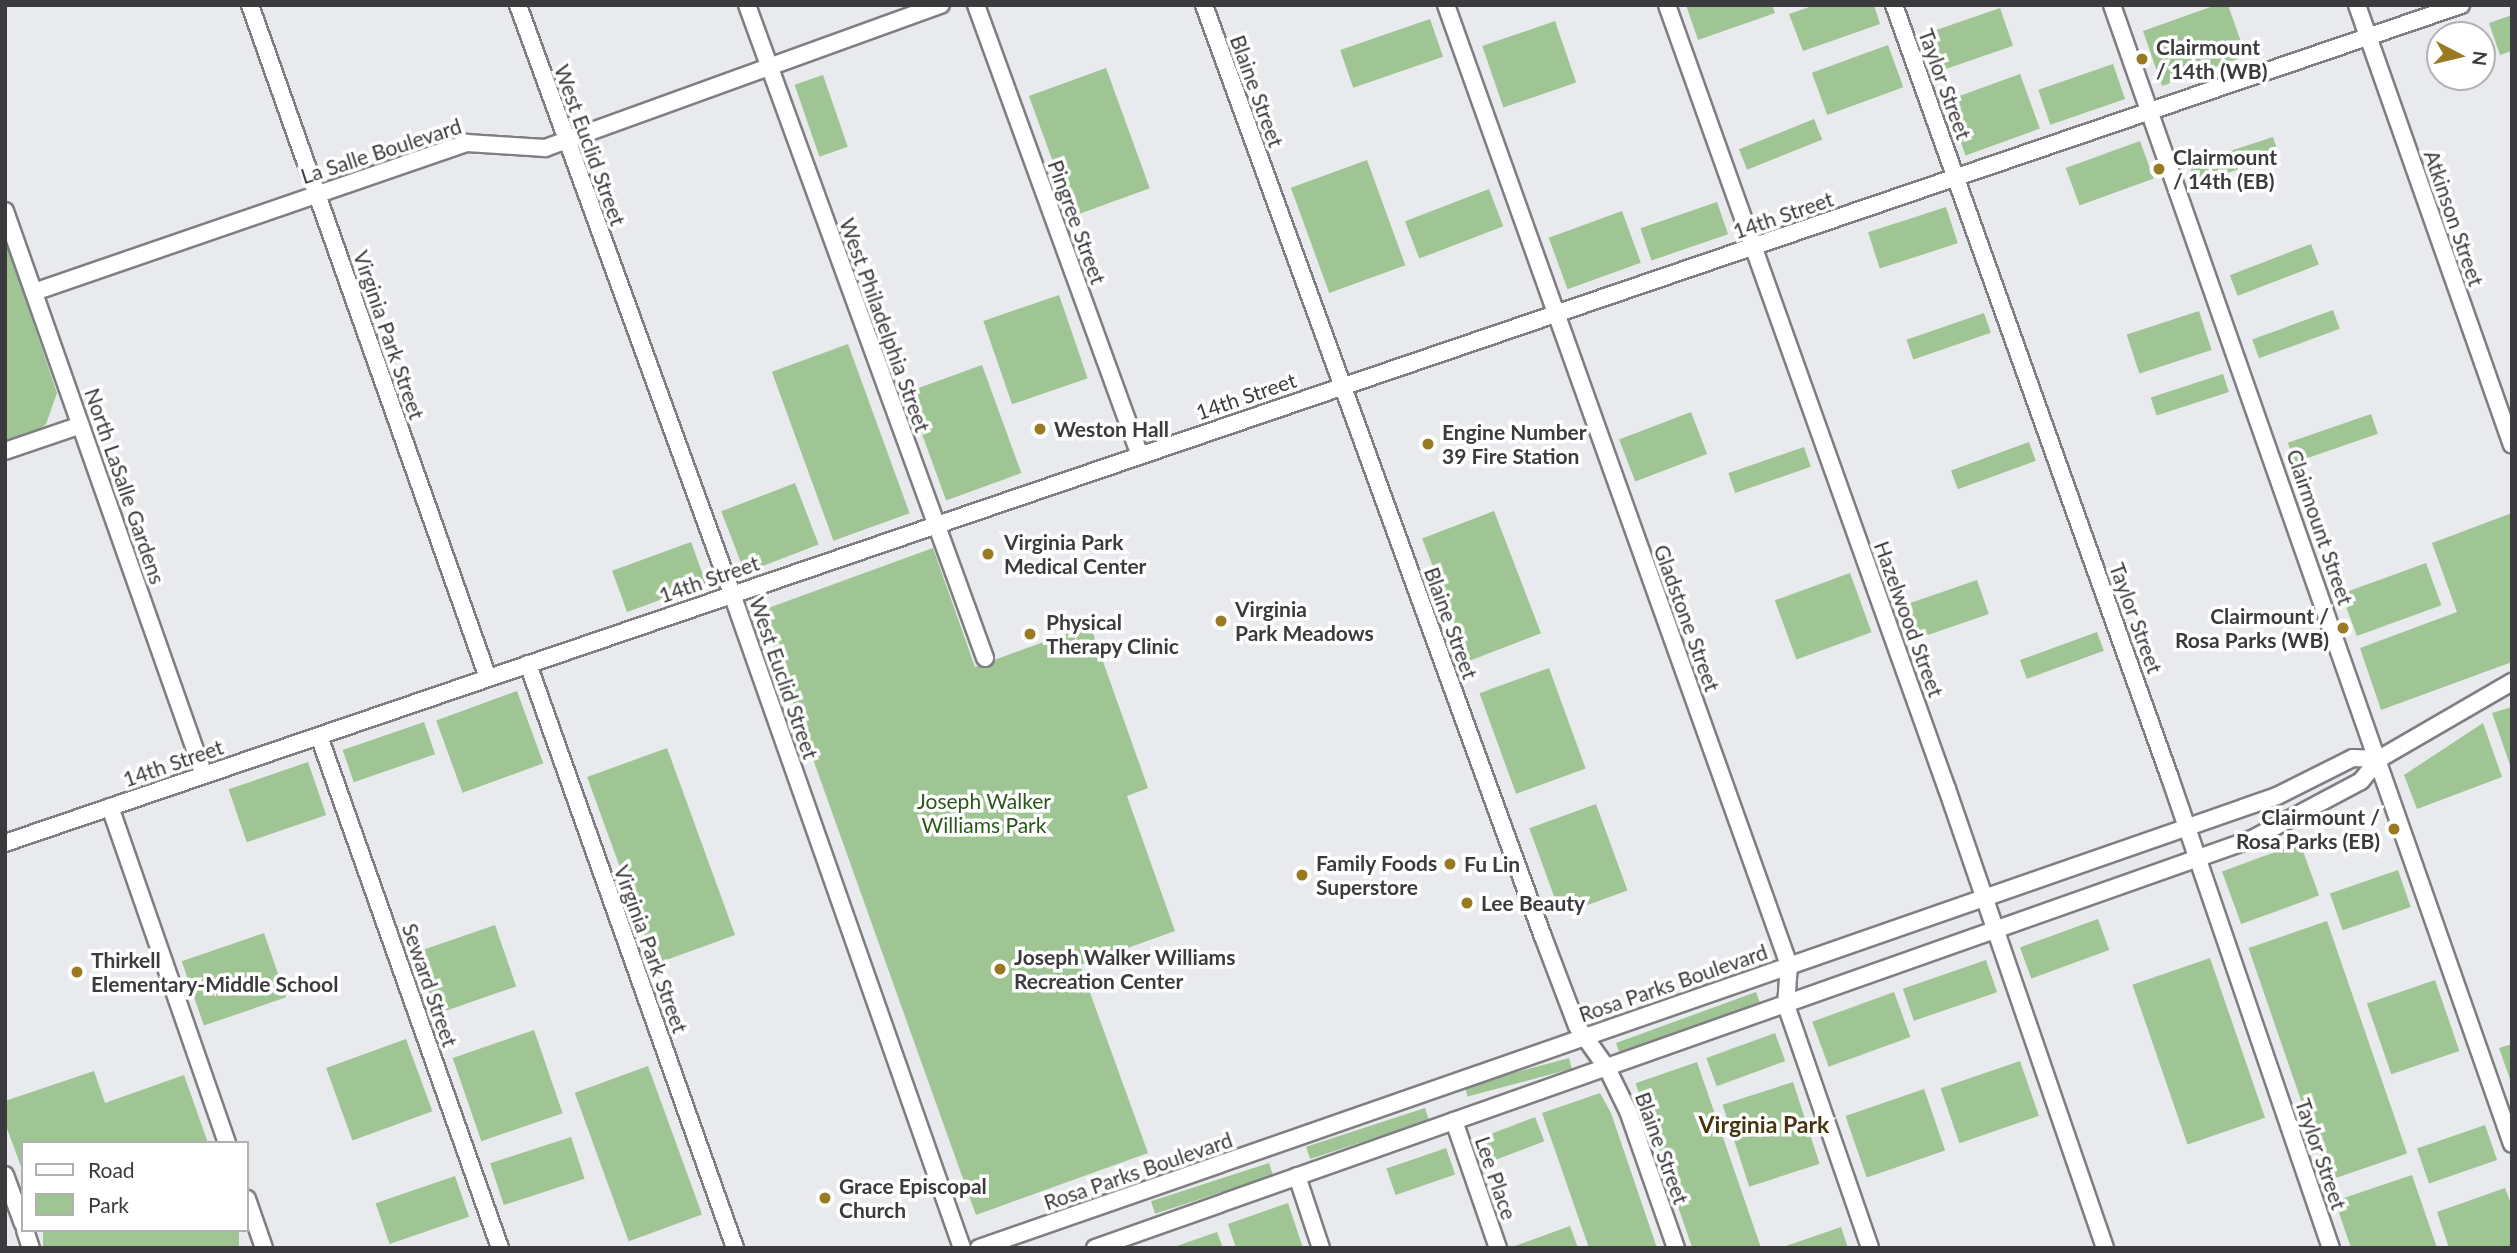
<!DOCTYPE html>
<style>
body{margin:0}
#map{position:relative;width:2517px;height:1253px;overflow:hidden;background:#e9eaee;font-family:Lato,sans-serif}
div>[style]{position:absolute}
.green>*{inset:0;background:#9ec593;transform-origin:0 0}
.roads{filter:drop-shadow(2px 0 #7f7f83) drop-shadow(-2px 0 #7f7f83) drop-shadow(0 2px #7f7f83) drop-shadow(0 -2px #7f7f83)}
.minor>*{height:16px;margin:-8px;padding:0 8px;transform-origin:8px;border-radius:8px;background:#fff}
.dots>*{width:19px;height:19px;translate:-50% -50%;box-sizing:border-box;border:4px solid #fff;border-radius:50%}
span{translate:-50% -50%;white-space:nowrap;text-align:center;line-height:1.15;-webkit-text-stroke:7px #fff;paint-order:stroke}
.poi-label{font-size:21px;color:#3b3b3d;font-weight:700}
.left{translate:0 -50%;text-align:left}
.right{translate:-100% -50%;text-align:right}
.street-label{font-size:21px;color:#3b3b3d}
.park-label{font-size:21px;color:#285817}
.neighbourhood-label{font-size:23px;color:#45360d;font-weight:700}
.frame{position:absolute;inset:0;border:7px solid #3b3b3d;pointer-events:none}
.legend{position:absolute;left:21px;top:1141px;width:228px;height:91px;box-sizing:border-box;background:#fff;border:2px solid #b1b1b1;margin:0;padding:9px 12px;list-style:none;font-size:21px;color:#3b3b3d}
.legend li{display:flex;align-items:center;gap:14px;height:35px}
.legend b{width:35px;border:2px solid #b1b1b1}
.north{position:absolute;left:2426px;top:21px;width:70px;height:70px;box-sizing:border-box;background:#fff;border:2px solid #b1b1b1;border-radius:50%;rotate:97deg;font-size:19px;font-weight:700;line-height:28px;text-align:center;color:#3b3b3d}
.north::after{content:'';display:block;margin:auto;width:24px;height:32px;background:#997a23;clip-path:polygon(50% 0,100% 100%,50% 72%,0 100%)}
</style>
<div id="map">
<div class="green">
<i style="clip-path:polygon(1686px 5px,1772px 5px,1775px 13px,1698px 40px)"></i>
<i style="clip-path:polygon(1815px 5px,1874px 5px,1880px 24px,1803px 51px,1789px 14px)"></i>
<i style="clip-path:polygon(2216px 5px,2228px 5px,2246px 56px,2162px 86px,2143px 31px)"></i>
<i style="left:2000px;top:8px;width:40px;height:78px;rotate:71deg"></i>
<i style="clip-path:polygon(2512px 15px,2512px 51px,2500px 55px,2489px 23px)"></i>
<i style="left:1430px;top:19px;width:40px;height:95px;rotate:71deg"></i>
<i style="left:1555px;top:21px;width:65px;height:77px;rotate:71deg"></i>
<i style="left:1888px;top:45px;width:45px;height:81px;rotate:70deg"></i>
<i style="left:2113px;top:64px;width:37px;height:79px;rotate:71deg"></i>
<i style="left:1106px;top:68px;width:128px;height:82px;rotate:70deg"></i>
<i style="left:2020px;top:74px;width:58px;height:79px;rotate:70deg"></i>
<i style="left:823px;top:75px;width:76px;height:30px;rotate:71deg"></i>
<i style="left:1814px;top:119px;width:22px;height:81px;rotate:68deg"></i>
<i style="left:2273px;top:137px;width:20px;height:88px;rotate:72deg"></i>
<i style="left:2140px;top:141px;width:40px;height:79px;rotate:70deg"></i>
<i style="left:1367px;top:160px;width:112px;height:81px;rotate:70deg"></i>
<i style="left:1489px;top:189px;width:40px;height:90px;rotate:69deg"></i>
<i style="left:1717px;top:202px;width:34px;height:81px;rotate:71deg"></i>
<i style="left:1946px;top:207px;width:38px;height:82px;rotate:72deg"></i>
<i style="left:1622px;top:211px;width:55px;height:78px;rotate:70deg"></i>
<i style="clip-path:polygon(5px 239px,57px 393px,46px 424px,31px 436px,5px 445px)"></i>
<i style="left:2311px;top:244px;width:22px;height:87px;rotate:69deg"></i>
<i style="left:1059px;top:295px;width:88px;height:80px;rotate:71deg"></i>
<i style="left:2333px;top:310px;width:20px;height:86px;rotate:70deg"></i>
<i style="left:2199px;top:311px;width:41px;height:76px;rotate:72deg"></i>
<i style="left:1984px;top:313px;width:21px;height:82px;rotate:71deg"></i>
<i style="left:848px;top:344px;width:180px;height:81px;rotate:70deg"></i>
<i style="left:982px;top:365px;width:115px;height:80px;rotate:70deg"></i>
<i style="left:2223px;top:374px;width:19px;height:76px;rotate:72deg"></i>
<i style="left:1691px;top:412px;width:45px;height:77px;rotate:69deg"></i>
<i style="left:2371px;top:414px;width:21px;height:88px;rotate:71deg"></i>
<i style="left:2029px;top:442px;width:20px;height:83px;rotate:70deg"></i>
<i style="left:1804px;top:447px;width:21px;height:80px;rotate:71deg"></i>
<i style="left:795px;top:483px;width:66px;height:79px;rotate:69deg"></i>
<i style="left:1494px;top:511px;width:131px;height:77px;rotate:69deg"></i>
<i style="clip-path:polygon(2512px 513px,2512px 662px,2381px 710px,2360px 648px,2457px 612px,2432px 543px)"></i>
<i style="left:691px;top:542px;width:44px;height:84px;rotate:70deg"></i>
<i style="clip-path:polygon(933px 548px,975px 667px,1090px 625px,1148px 788px,1127px 796px,1175px 931px,1080px 965px,1148px 1153px,976px 1215px,760px 611px)"></i>
<i style="left:2426px;top:563px;width:45px;height:90px;rotate:70deg"></i>
<i style="left:1850px;top:573px;width:63px;height:80px;rotate:70deg"></i>
<i style="left:1977px;top:580px;width:36px;height:79px;rotate:71deg"></i>
<i style="left:2097px;top:632px;width:20px;height:82px;rotate:70deg"></i>
<i style="left:1549px;top:668px;width:107px;height:74px;rotate:70deg"></i>
<i style="left:517px;top:691px;width:77px;height:86px;rotate:70deg"></i>
<i style="clip-path:polygon(2512px 707px,2512px 764px,2510px 765px,2492px 713px)"></i>
<i style="left:424px;top:722px;width:34px;height:86px;rotate:71deg"></i>
<i style="clip-path:polygon(2483px 723px,2502px 777px,2417px 809px,2404px 775px)"></i>
<i style="left:667px;top:748px;width:199px;height:85px;rotate:70deg"></i>
<i style="left:308px;top:762px;width:56px;height:84px;rotate:71deg"></i>
<i style="left:1596px;top:804px;width:92px;height:71px;rotate:70deg"></i>
<i style="left:2300px;top:843px;width:56px;height:83px;rotate:70deg"></i>
<i style="left:2398px;top:870px;width:39px;height:72px;rotate:71deg"></i>
<i style="left:2098px;top:919px;width:33px;height:83px;rotate:70deg"></i>
<i style="left:2327px;top:921px;width:246px;height:83px;rotate:71deg"></i>
<i style="left:495px;top:925px;width:65px;height:85px;rotate:71deg"></i>
<i style="left:264px;top:933px;width:68px;height:87px;rotate:71deg"></i>
<i style="left:2210px;top:958px;width:169px;height:82px;rotate:71deg"></i>
<i style="left:1986px;top:960px;width:34px;height:88px;rotate:71deg"></i>
<i style="left:2435px;top:980px;width:75px;height:72px;rotate:71deg"></i>
<i style="left:1756px;top:992px;width:12px;height:149px;rotate:70deg"></i>
<i style="left:1894px;top:992px;width:48px;height:87px;rotate:70deg"></i>
<i style="left:534px;top:1030px;width:88px;height:86px;rotate:71deg"></i>
<i style="left:1775px;top:1033px;width:30px;height:73px;rotate:70deg"></i>
<i style="left:406px;top:1039px;width:77px;height:85px;rotate:70deg"></i>
<i style="clip-path:polygon(2512px 1044px,2512px 1085px,2499px 1048px)"></i>
<i style="left:1569px;top:1058px;width:11px;height:108px;rotate:75deg"></i>
<i style="left:2020px;top:1061px;width:58px;height:84px;rotate:71deg"></i>
<i style="left:1697px;top:1062px;width:197px;height:65px;rotate:71deg"></i>
<i style="left:648px;top:1066px;width:158px;height:78px;rotate:70deg"></i>
<i style="clip-path:polygon(94px 1071px,105px 1103px,184px 1075px,208px 1143px,23px 1143px,23px 1172px,5px 1123px,5px 1101px)"></i>
<i style="left:1793px;top:1082px;width:86px;height:74px;rotate:72deg"></i>
<i style="left:1924px;top:1089px;width:65px;height:83px;rotate:71deg"></i>
<i style="clip-path:polygon(1600px 1093px,1611px 1113px,1657px 1248px,1589px 1248px,1542px 1113px)"></i>
<i style="left:1425px;top:1108px;width:13px;height:125px;rotate:72deg"></i>
<i style="left:1535px;top:1117px;width:26px;height:63px;rotate:69deg"></i>
<i style="left:2485px;top:1125px;width:37px;height:72px;rotate:71deg"></i>
<i style="left:571px;top:1137px;width:44px;height:85px;rotate:72deg"></i>
<i style="left:1446px;top:1148px;width:28px;height:63px;rotate:71deg"></i>
<i style="left:1269px;top:1163px;width:13px;height:124px;rotate:72deg"></i>
<i style="clip-path:polygon(2412px 1175px,2437px 1248px,2351px 1248px,2335px 1201px)"></i>
<i style="left:455px;top:1176px;width:43px;height:84px;rotate:71deg"></i>
<i style="clip-path:polygon(2505px 1188px,2512px 1206px,2512px 1248px,2449px 1248px,2437px 1212px)"></i>
<i style="clip-path:polygon(1288px 1203px,1303px 1248px,1236px 1248px,1228px 1224px)"></i>
<i style="clip-path:polygon(1570px 1226px,1578px 1248px,1515px 1248px,1515px 1246px)"></i>
<i style="clip-path:polygon(1841px 1227px,1848px 1248px,1780px 1248px)"></i>
<i style="left:43px;top:1230px;width:196px;height:19px"></i>
<i style="clip-path:polygon(1217px 1232px,1223px 1248px,1171px 1248px)"></i>
</div>
<div class="roads">
<div class="minor">
<i style="left:250px;top:5px;width:714px;rotate:70.52deg"></i>
<i style="left:518px;top:5px;width:627px;rotate:70.03deg"></i>
<i style="left:732px;top:594px;width:693px;rotate:70.62deg"></i>
<i style="left:747px;top:5px;width:695px;rotate:69.97deg"></i>
<i style="left:976px;top:5px;width:478px;rotate:70deg"></i>
<i style="left:1204px;top:5px;width:989px;rotate:70.01deg"></i>
<i style="left:1542px;top:934px;width:98px;rotate:69.2deg"></i>
<i style="left:1577px;top:1026px;width:52px;rotate:54.5deg"></i>
<i style="left:1607px;top:1068px;width:48px;rotate:64deg"></i>
<i style="left:1628px;top:1111px;width:145px;rotate:70.7deg"></i>
<i style="left:1446px;top:5px;width:1019px;rotate:70.34deg"></i>
<i style="left:1789px;top:965px;width:40px;rotate:94.3deg"></i>
<i style="left:1786px;top:1005px;width:257px;rotate:70.9deg"></i>
<i style="left:1667px;top:5px;width:832px;rotate:70.35deg"></i>
<i style="left:1947px;top:789px;width:485px;rotate:71deg"></i>
<i style="left:1894px;top:5px;width:818px;rotate:70.35deg"></i>
<i style="left:2169px;top:775px;width:500px;rotate:71.1deg"></i>
<i style="left:2112px;top:5px;width:1207px;rotate:70.65deg"></i>
<i style="left:2357px;top:5px;width:466px;rotate:70.6deg"></i>
<i style="left:5px;top:211px;width:598px;rotate:70.57deg"></i>
<i style="left:34px;top:292px;width:458px;rotate:-19deg"></i>
<i style="left:467px;top:143px;width:78px;rotate:3.7deg"></i>
<i style="left:545px;top:148px;width:421px;rotate:-19.9deg"></i>
<i style="left:5px;top:451px;width:80px;rotate:-18.9deg"></i>
<i style="left:528px;top:664px;width:620px;rotate:70.48deg"></i>
<i style="left:319px;top:736px;width:543px;rotate:70.53deg"></i>
<i style="left:110px;top:807px;width:356px;rotate:70.8deg"></i>
<i style="left:5px;top:843px;width:2595px;rotate:-18.84deg"></i>
<i style="left:1454px;top:1121px;width:134px;rotate:70.9deg"></i>
<i style="left:5px;top:1175px;width:52px;rotate:69.8deg"></i>
<i style="left:1297px;top:1176px;width:76px;rotate:71.6deg"></i>
<i style="left:247px;top:1199px;width:52px;rotate:70.9deg"></i>
<i style="left:25px;top:1230px;width:19px;rotate:72deg"></i>
<i style="left:979px;top:1248px;width:1374px;rotate:-19.2deg"></i>
<i style="left:2277px;top:796px;width:85px;rotate:-26.6deg"></i>
<i style="left:2353px;top:758px;width:26px;rotate:2deg"></i>
<i style="left:1095px;top:1248px;width:1227px;rotate:-19.47deg"></i>
<i style="left:2252px;top:839px;width:123px;rotate:-28deg"></i>
<i style="left:2361px;top:781px;width:28px;rotate:-51deg"></i>
<i style="left:2379px;top:759px;width:154px;rotate:-30.1deg"></i>
</div>
</div>
<div class="dots">
<i style="left:2142px;top:59px;background:#997a23"></i>
<i style="left:2159px;top:169px;background:#997a23"></i>
<i style="left:1040px;top:429px;background:#997a23"></i>
<i style="left:1428px;top:444px;background:#997a23"></i>
<i style="left:988px;top:554px;background:#997a23"></i>
<i style="left:1221px;top:621px;background:#997a23"></i>
<i style="left:2343px;top:628px;background:#997a23"></i>
<i style="left:1030px;top:634px;background:#997a23"></i>
<i style="left:2394px;top:829px;background:#997a23"></i>
<i style="left:1450px;top:864px;background:#997a23"></i>
<i style="left:1302px;top:875px;background:#997a23"></i>
<i style="left:1467px;top:903px;background:#997a23"></i>
<i style="left:1000px;top:969px;background:#997a23"></i>
<i style="left:77px;top:972px;background:#997a23"></i>
<i style="left:825px;top:1198px;background:#997a23"></i>
</div>
<div class="poi-label">
<span class="left" style="left:2156px;top:59px">Clairmount<br>/ 14th (WB)</span>
<span class="left" style="left:2173px;top:169px">Clairmount<br>/ 14th (EB)</span>
<span class="left" style="left:1054px;top:429px">Weston Hall</span>
<span class="left" style="left:1442px;top:444px">Engine Number<br>39 Fire Station</span>
<span class="left" style="left:1004px;top:554px">Virginia Park<br>Medical Center</span>
<span class="left" style="left:1235px;top:621px">Virginia<br>Park Meadows</span>
<span class="right" style="left:2329px;top:628px">Clairmount /<br>Rosa Parks (WB)</span>
<span class="left" style="left:1046px;top:634px">Physical<br>Therapy Clinic</span>
<span class="right" style="left:2380px;top:829px">Clairmount /<br>Rosa Parks (EB)</span>
<span class="left" style="left:1316px;top:875px">Family Foods<br>Superstore</span>
<span class="left" style="left:1464px;top:864px">Fu Lin</span>
<span class="left" style="left:1481px;top:903px">Lee Beauty</span>
<span class="left" style="left:1014px;top:969px">Joseph Walker Williams<br>Recreation Center</span>
<span class="left" style="left:91px;top:972px">Thirkell<br>Elementary-Middle School</span>
<span class="left" style="left:839px;top:1198px">Grace Episcopal<br>Church</span>
</div>
<div class="street-label">
<span style="left:1945px;top:84px;rotate:70deg">Taylor Street</span>
<span style="left:1257px;top:91px;rotate:70deg">Blaine Street</span>
<span style="left:590px;top:145px;rotate:70deg">West Euclid Street</span>
<span style="left:381px;top:151px;rotate:-18deg">La Salle Boulevard</span>
<span style="left:1783px;top:215px;rotate:-19deg">14th Street</span>
<span style="left:2454px;top:218px;rotate:71deg">Atkinson Street</span>
<span style="left:1077px;top:222px;rotate:70deg">Pingree Street</span>
<span style="left:885px;top:325px;rotate:70deg">West Philadelphia Street</span>
<span style="left:389px;top:335px;rotate:71deg">Virginia Park Street</span>
<span style="left:1246px;top:396px;rotate:-19deg">14th Street</span>
<span style="left:125px;top:486px;rotate:71deg">North LaSalle Gardens</span>
<span style="left:2320px;top:527px;rotate:71deg">Clairmount Street</span>
<span style="left:709px;top:579px;rotate:-19deg">14th Street</span>
<span style="left:1687px;top:618px;rotate:70deg">Gladstone Street</span>
<span style="left:2136px;top:618px;rotate:70deg">Taylor Street</span>
<span style="left:1909px;top:619px;rotate:70deg">Hazelwood Street</span>
<span style="left:1451px;top:623px;rotate:70deg">Blaine Street</span>
<span style="left:784px;top:678px;rotate:71deg">West Euclid Street</span>
<span style="left:173px;top:763px;rotate:-19deg">14th Street</span>
<span style="left:651px;top:949px;rotate:70deg">Virginia Park Street</span>
<span style="left:1673px;top:983px;rotate:-19deg">Rosa Parks Boulevard</span>
<span style="left:430px;top:985px;rotate:71deg">Seward Street</span>
<span style="left:1662px;top:1148px;rotate:70deg">Blaine Street</span>
<span style="left:2321px;top:1154px;rotate:71deg">Taylor Street</span>
<span style="left:1138px;top:1171px;rotate:-19deg">Rosa Parks Boulevard</span>
<span style="left:1496px;top:1178px;rotate:71deg">Lee Place</span>
</div>
<div class="park-label">
<span style="left:984px;top:813px">Joseph Walker<br>Williams Park</span>
</div>
<div class="neighbourhood-label">
<span style="left:1764px;top:1124px">Virginia Park</span>
</div>
<div class="frame"></div>
<ul class="legend">
<li><b style="height:9px;background:#fff"></b>Road</li>
<li><b style="height:19px;background:#9ec593"></b>Park</li>
</ul>
<div class="north">N</div>
</div>
